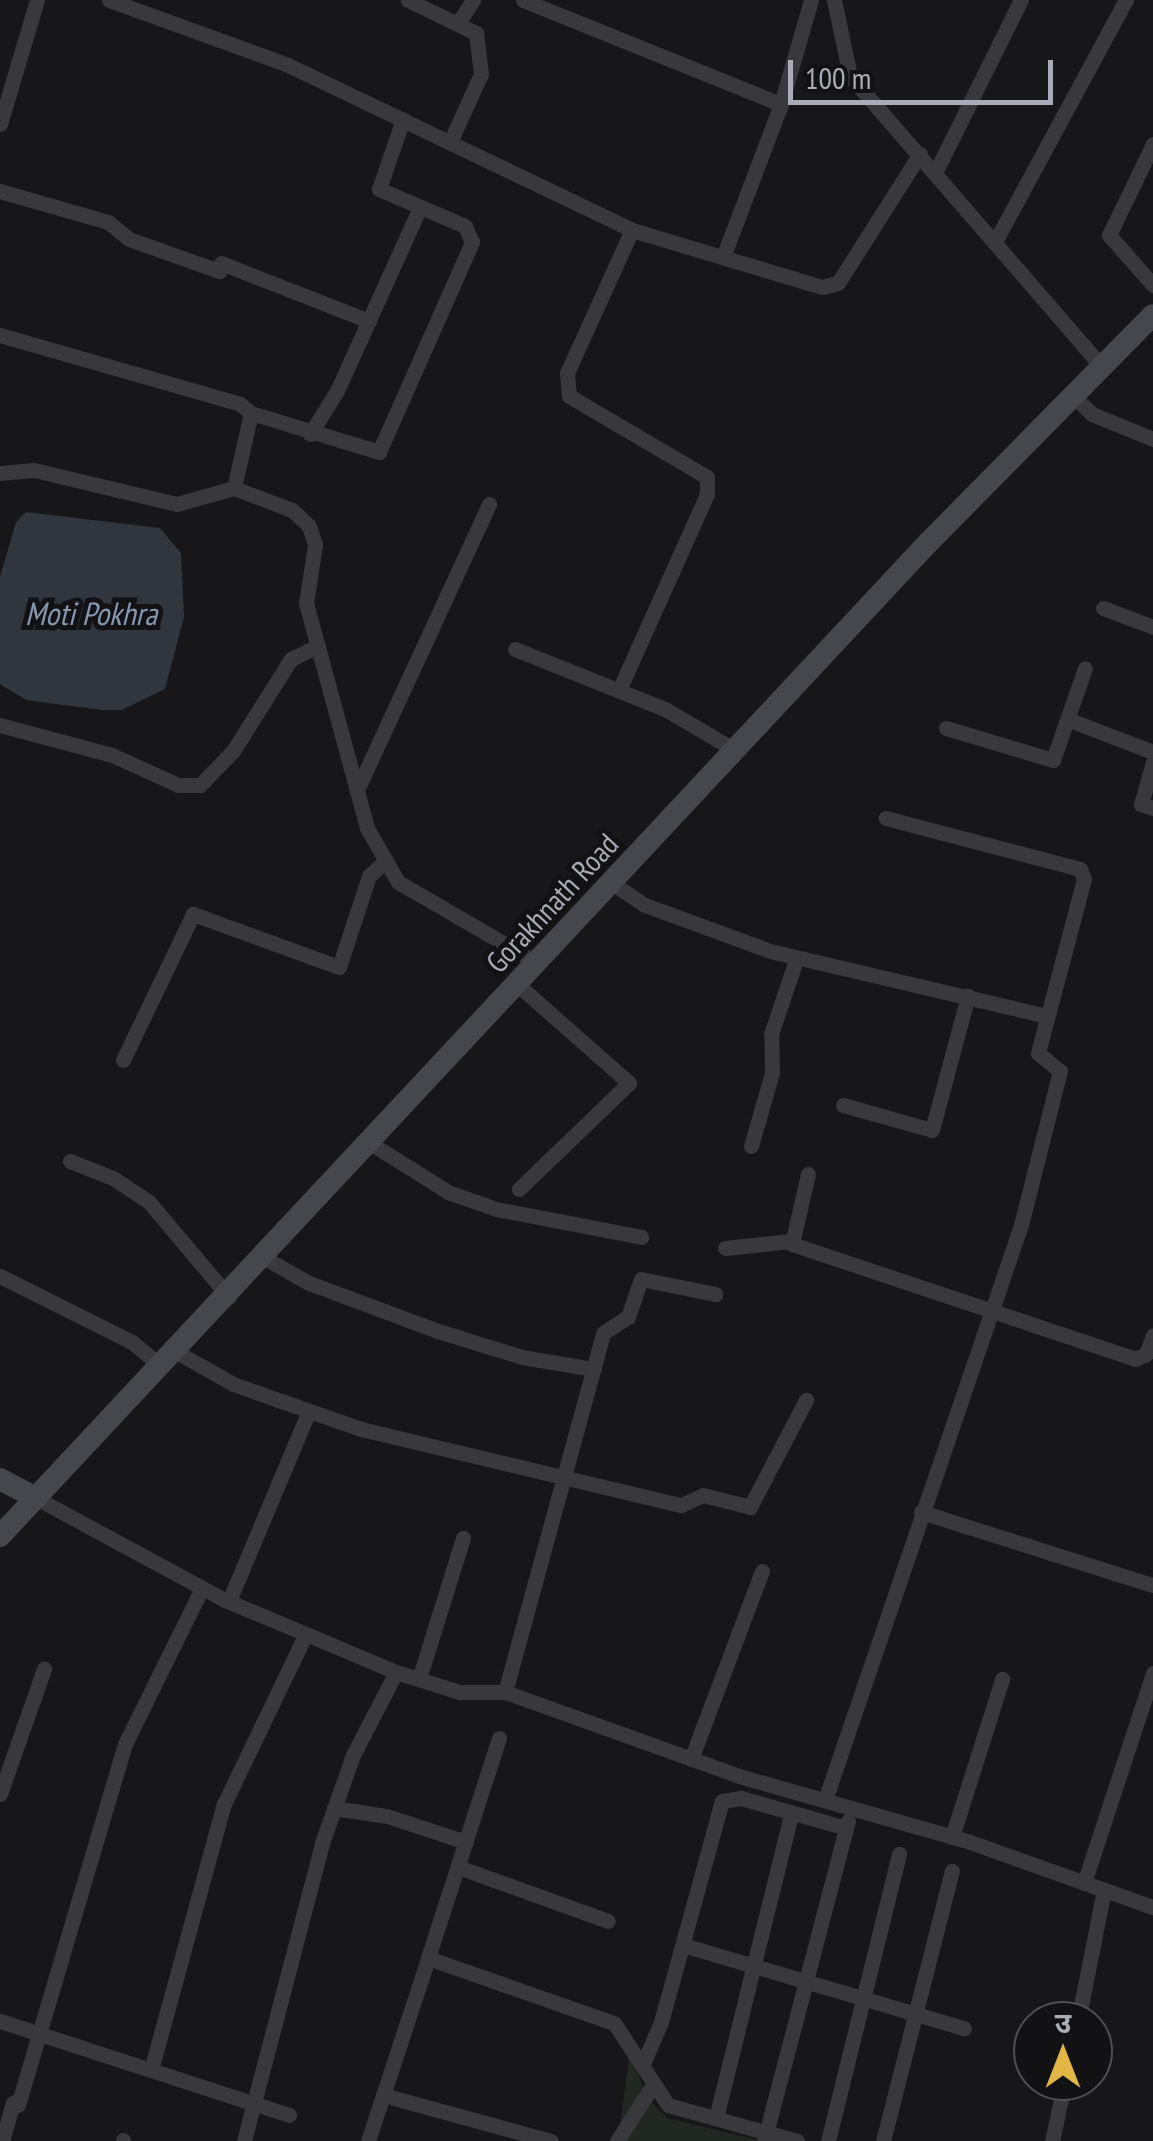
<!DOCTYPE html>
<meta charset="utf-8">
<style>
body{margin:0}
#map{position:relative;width:1153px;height:2141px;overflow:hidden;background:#171618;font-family:"PT Sans Narrow","Noto Sans Devanagari",sans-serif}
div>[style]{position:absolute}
.green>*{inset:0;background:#212822}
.water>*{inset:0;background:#30363d}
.street>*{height:15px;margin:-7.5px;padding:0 7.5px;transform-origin:7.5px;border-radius:7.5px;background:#38383d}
.secondary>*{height:22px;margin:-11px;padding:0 11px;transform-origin:11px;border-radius:11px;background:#46474d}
span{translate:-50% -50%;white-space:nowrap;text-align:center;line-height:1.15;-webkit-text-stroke:10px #121113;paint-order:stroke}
.street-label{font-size:30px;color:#aaadb7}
.water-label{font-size:32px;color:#8498af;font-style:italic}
.north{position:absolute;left:1013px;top:2001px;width:100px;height:100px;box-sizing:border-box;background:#121113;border:2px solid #4f4f55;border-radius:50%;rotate:0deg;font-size:28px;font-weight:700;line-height:40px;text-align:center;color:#aaadb7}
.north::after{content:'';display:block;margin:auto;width:35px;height:45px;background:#e2b645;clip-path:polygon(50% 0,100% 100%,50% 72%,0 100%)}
.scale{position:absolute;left:788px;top:60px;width:265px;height:45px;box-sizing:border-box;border:5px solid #aaadb7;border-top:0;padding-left:12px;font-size:30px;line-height:35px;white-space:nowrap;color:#aaadb7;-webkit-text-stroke:8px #121113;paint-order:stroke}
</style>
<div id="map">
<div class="green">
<i style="clip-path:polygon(630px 2051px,647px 2098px,667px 2118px,762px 2141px,618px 2141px)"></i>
</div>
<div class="water">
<i style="clip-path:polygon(26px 512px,160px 528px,181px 553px,184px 617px,165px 689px,122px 710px,102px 710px,26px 700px,0 684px,0 577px,16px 522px)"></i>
</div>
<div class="street">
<i style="left:109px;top:0;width:188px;rotate:19.9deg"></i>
<i style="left:286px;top:64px;width:384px;rotate:25.6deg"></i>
<i style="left:632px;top:230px;width:198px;rotate:16.7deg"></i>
<i style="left:822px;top:287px;width:16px;rotate:-14deg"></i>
<i style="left:838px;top:283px;width:153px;rotate:-57.6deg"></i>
<i style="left:408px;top:0;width:76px;rotate:25.9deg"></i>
<i style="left:476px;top:33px;width:41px;rotate:83deg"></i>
<i style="left:481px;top:74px;width:75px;rotate:114.5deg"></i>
<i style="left:523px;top:0;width:278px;rotate:22deg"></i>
<i style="left:781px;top:104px;width:108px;rotate:-73.9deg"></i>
<i style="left:834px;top:0;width:78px;rotate:78.1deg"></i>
<i style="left:850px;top:76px;width:385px;rotate:49.1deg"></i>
<i style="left:460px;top:20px;width:24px;rotate:-57deg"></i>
<i style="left:0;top:124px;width:129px;rotate:-73.4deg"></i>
<i style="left:1153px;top:144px;width:101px;rotate:115.8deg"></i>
<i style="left:1109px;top:235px;width:67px;rotate:48.7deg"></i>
<i style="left:936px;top:171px;width:191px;rotate:-63.6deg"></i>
<i style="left:0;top:191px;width:112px;rotate:16deg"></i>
<i style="left:108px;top:222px;width:27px;rotate:39deg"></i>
<i style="left:129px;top:239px;width:96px;rotate:19.6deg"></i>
<i style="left:996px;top:240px;width:273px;rotate:-61.6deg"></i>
<i style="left:723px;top:257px;width:164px;rotate:-69.2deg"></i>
<i style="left:221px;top:263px;width:159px;rotate:21.4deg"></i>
<i style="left:0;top:335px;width:250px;rotate:16deg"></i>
<i style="left:240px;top:404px;width:14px;rotate:39deg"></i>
<i style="left:251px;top:413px;width:77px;rotate:102.8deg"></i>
<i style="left:234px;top:488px;width:62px;rotate:20.8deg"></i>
<i style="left:292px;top:510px;width:23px;rotate:43deg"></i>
<i style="left:309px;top:526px;width:20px;rotate:72deg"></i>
<i style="left:315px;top:545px;width:59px;rotate:98.8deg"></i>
<i style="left:306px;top:603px;width:233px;rotate:74.8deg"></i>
<i style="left:367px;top:828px;width:62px;rotate:60.1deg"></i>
<i style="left:398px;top:882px;width:162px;rotate:30.1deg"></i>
<i style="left:1073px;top:396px;width:26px;rotate:43deg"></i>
<i style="left:1092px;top:414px;width:66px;rotate:22.3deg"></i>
<i style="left:251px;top:413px;width:134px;rotate:16.9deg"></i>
<i style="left:379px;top:452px;width:230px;rotate:-66.1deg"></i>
<i style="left:472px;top:242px;width:17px;rotate:-114deg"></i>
<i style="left:465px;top:226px;width:94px;rotate:-156.7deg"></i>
<i style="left:379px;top:189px;width:74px;rotate:-71.1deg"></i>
<i style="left:310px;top:434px;width:51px;rotate:-57.9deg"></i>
<i style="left:337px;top:391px;width:200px;rotate:-65.7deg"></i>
<i style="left:0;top:473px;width:34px;rotate:-5deg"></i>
<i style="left:34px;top:470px;width:147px;rotate:13.4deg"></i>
<i style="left:177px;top:504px;width:59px;rotate:-15.7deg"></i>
<i style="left:1103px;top:608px;width:53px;rotate:20.8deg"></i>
<i style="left:515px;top:649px;width:162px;rotate:21.8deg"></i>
<i style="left:665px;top:709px;width:81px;rotate:30.4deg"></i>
<i style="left:619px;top:690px;width:215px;rotate:-65.8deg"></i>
<i style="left:707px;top:494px;width:17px;rotate:-90deg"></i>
<i style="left:707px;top:477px;width:160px;rotate:-149.6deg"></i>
<i style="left:569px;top:396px;width:23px;rotate:-95deg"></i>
<i style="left:567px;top:373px;width:157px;rotate:-65.6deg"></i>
<i style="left:1067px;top:719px;width:92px;rotate:21deg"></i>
<i style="left:0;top:725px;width:116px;rotate:15deg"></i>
<i style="left:112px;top:755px;width:72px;rotate:24.4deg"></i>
<i style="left:178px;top:785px;width:22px"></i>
<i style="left:200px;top:785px;width:47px;rotate:-45.9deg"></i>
<i style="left:233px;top:751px;width:109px;rotate:-57.8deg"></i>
<i style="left:291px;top:659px;width:30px;rotate:-26deg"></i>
<i style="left:946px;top:728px;width:112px;rotate:16.7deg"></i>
<i style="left:1053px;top:760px;width:97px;rotate:-70.8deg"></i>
<i style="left:1153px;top:762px;width:44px;rotate:105.9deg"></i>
<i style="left:1141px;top:804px;width:13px;rotate:18deg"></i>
<i style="left:357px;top:790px;width:315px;rotate:-65.2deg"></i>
<i style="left:612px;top:883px;width:40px;rotate:34deg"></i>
<i style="left:645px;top:905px;width:133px;rotate:20.2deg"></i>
<i style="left:770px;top:951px;width:285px;rotate:13.2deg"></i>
<i style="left:518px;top:985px;width:148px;rotate:41.4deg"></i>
<i style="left:629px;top:1083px;width:153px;rotate:136.1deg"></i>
<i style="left:123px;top:1060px;width:162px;rotate:-64.4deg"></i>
<i style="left:193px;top:914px;width:155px;rotate:20deg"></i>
<i style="left:339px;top:967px;width:96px;rotate:-71.8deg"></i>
<i style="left:369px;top:876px;width:23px;rotate:-43deg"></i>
<i style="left:843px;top:1105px;width:92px;rotate:15.7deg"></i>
<i style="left:932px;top:1130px;width:139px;rotate:-75deg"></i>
<i style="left:370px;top:1143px;width:92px;rotate:32.1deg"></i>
<i style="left:448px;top:1192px;width:51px;rotate:19.5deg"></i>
<i style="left:496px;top:1209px;width:148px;rotate:10.9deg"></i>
<i style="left:751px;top:1146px;width:76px;rotate:-74deg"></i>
<i style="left:772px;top:1073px;width:39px;rotate:-91deg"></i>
<i style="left:771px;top:1034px;width:81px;rotate:-71.3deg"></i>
<i style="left:70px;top:1161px;width:46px;rotate:21.6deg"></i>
<i style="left:113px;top:1178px;width:43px;rotate:33.7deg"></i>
<i style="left:149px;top:1202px;width:124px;rotate:49.9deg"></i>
<i style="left:808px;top:1174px;width:72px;rotate:102.9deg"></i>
<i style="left:792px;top:1244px;width:362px;rotate:18.5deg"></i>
<i style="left:1135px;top:1359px;width:12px;rotate:-24deg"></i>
<i style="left:1146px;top:1354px;width:20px;rotate:-70deg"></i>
<i style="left:725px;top:1248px;width:65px;rotate:-6.1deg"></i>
<i style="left:263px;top:1257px;width:53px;rotate:29.5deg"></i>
<i style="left:309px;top:1283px;width:138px;rotate:20.4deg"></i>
<i style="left:438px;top:1331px;width:88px;rotate:17.2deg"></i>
<i style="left:522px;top:1357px;width:73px;rotate:9.5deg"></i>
<i style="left:0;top:1276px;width:148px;rotate:26.6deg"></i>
<i style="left:132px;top:1342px;width:38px;rotate:40deg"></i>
<i style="left:175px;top:1351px;width:67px;rotate:29.6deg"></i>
<i style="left:233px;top:1384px;width:136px;rotate:19.4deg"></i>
<i style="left:361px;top:1429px;width:329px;rotate:13.4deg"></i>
<i style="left:681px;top:1505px;width:24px;rotate:-24deg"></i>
<i style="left:703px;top:1495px;width:49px;rotate:14.3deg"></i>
<i style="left:750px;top:1507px;width:121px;rotate:-62.4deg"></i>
<i style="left:36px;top:1498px;width:215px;rotate:28.4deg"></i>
<i style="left:225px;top:1600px;width:186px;rotate:22.8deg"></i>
<i style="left:396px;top:1672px;width:66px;rotate:17.6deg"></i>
<i style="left:459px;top:1692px;width:46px"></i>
<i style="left:505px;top:1692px;width:249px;rotate:19.7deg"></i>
<i style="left:739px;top:1776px;width:240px;rotate:15.9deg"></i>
<i style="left:970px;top:1842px;width:194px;rotate:19.6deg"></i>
<i style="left:921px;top:1512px;width:243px;rotate:17.5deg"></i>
<i style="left:229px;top:1601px;width:206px;rotate:-67.2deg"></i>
<i style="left:419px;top:1679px;width:148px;rotate:-72.7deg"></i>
<i style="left:505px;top:1692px;width:372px;rotate:-74.7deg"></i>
<i style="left:603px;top:1333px;width:30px;rotate:-33deg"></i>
<i style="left:628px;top:1317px;width:40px;rotate:-71.1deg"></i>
<i style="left:641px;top:1279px;width:76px;rotate:11.5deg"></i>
<i style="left:499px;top:1738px;width:231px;rotate:107.9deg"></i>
<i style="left:428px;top:1958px;width:197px;rotate:19.3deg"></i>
<i style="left:614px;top:2023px;width:98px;rotate:56.6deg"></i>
<i style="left:668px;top:2105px;width:134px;rotate:15.6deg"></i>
<i style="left:691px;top:1759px;width:201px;rotate:-69.3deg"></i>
<i style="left:0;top:1794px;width:133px;rotate:-70.6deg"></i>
<i style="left:825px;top:1800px;width:607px;rotate:-71.18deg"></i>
<i style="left:1021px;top:1225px;width:159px;rotate:-75.8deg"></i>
<i style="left:1060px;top:1071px;width:28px;rotate:-141deg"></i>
<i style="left:1038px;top:1053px;width:180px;rotate:-75.2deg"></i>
<i style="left:1084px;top:879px;width:11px;rotate:-112deg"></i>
<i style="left:1080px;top:869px;width:201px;rotate:-165.3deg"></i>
<i style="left:334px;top:1808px;width:54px;rotate:8.6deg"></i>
<i style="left:387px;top:1816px;width:83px;rotate:18.2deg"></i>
<i style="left:952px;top:1837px;width:166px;rotate:-72.4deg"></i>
<i style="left:458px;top:1867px;width:159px;rotate:19.8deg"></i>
<i style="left:1084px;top:1883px;width:221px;rotate:-71.8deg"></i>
<i style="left:683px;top:1945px;width:293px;rotate:16.5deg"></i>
<i style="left:0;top:2021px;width:304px;rotate:18deg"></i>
<i style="left:1078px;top:2021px;width:134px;rotate:-78.8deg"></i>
<i style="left:643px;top:2064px;width:46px;rotate:-66.8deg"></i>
<i style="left:661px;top:2022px;width:229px;rotate:-74.6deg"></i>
<i style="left:722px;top:1801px;width:19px;rotate:-9deg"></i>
<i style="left:741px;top:1798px;width:109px;rotate:15.9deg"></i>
<i style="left:151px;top:2070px;width:276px;rotate:-74.7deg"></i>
<i style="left:224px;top:1804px;width:187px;rotate:-64.3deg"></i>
<i style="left:383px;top:2095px;width:174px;rotate:15.3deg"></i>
<i style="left:18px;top:2105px;width:377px;rotate:-73.5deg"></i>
<i style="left:125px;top:1744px;width:174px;rotate:-63.7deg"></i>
<i style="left:716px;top:2118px;width:315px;rotate:-76.1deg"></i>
<i style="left:2px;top:2141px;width:40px;rotate:-74deg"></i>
<i style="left:123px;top:2141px;width:1px;rotate:-90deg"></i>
<i style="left:244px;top:2141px;width:308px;rotate:-75.3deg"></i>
<i style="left:322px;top:1843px;width:93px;rotate:-70.6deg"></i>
<i style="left:353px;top:1755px;width:93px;rotate:-62.6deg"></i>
<i style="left:368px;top:2141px;width:193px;rotate:-71.8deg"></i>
<i style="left:617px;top:2141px;width:63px;rotate:-57.3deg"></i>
<i style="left:764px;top:2141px;width:331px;rotate:-75.3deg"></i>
<i style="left:828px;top:2141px;width:296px;rotate:-76.1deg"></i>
<i style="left:883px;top:2141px;width:279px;rotate:-75.7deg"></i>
<i style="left:1052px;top:2141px;width:61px;rotate:-77.8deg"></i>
</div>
<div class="secondary">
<i style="left:0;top:1479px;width:41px;rotate:27.8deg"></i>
<i style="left:0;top:1536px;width:1359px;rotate:-46.94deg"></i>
<i style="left:928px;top:543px;width:320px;rotate:-45.4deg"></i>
</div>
<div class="street-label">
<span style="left:552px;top:903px;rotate:-47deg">Gorakhnath Road</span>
</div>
<div class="water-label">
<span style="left:91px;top:613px">Moti Pokhra</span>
</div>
<div class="north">उ</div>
<div class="scale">100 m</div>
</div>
